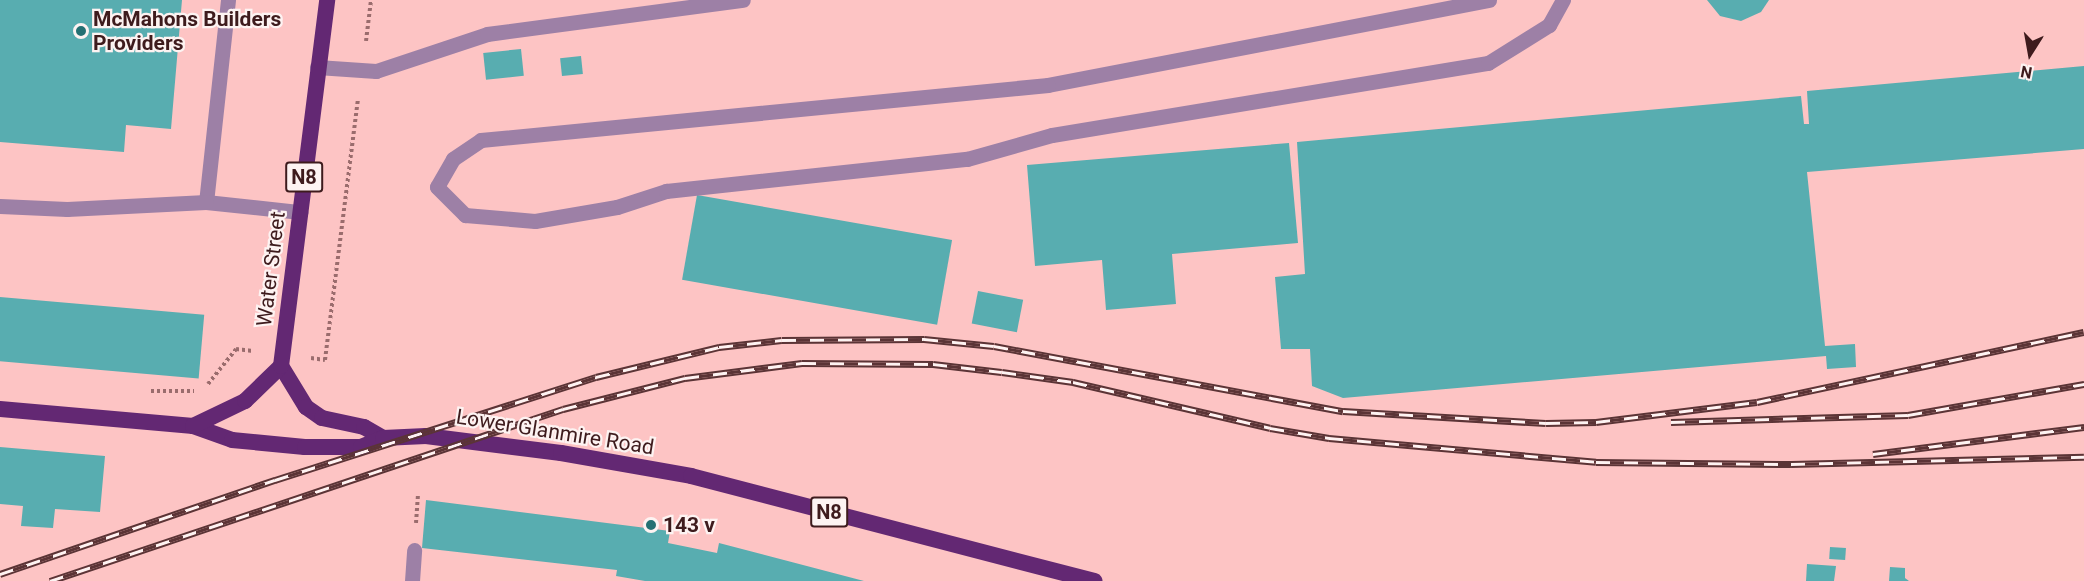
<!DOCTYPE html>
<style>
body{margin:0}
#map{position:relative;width:2084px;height:581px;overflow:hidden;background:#fdc4c4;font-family:Roboto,sans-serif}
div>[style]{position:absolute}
.building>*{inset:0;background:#58adb0;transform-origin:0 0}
.path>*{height:4px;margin-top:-2px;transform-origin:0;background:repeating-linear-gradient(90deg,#9a6c6d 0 3px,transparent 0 6px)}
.service>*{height:15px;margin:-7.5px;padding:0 7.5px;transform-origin:7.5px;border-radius:7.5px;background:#9d80a6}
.pedestrian>*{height:15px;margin:-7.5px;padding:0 7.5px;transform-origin:7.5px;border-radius:7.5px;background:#9d80a6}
.trunk>*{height:16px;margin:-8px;padding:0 8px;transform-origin:8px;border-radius:8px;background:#632873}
.rail>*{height:7px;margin-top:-3.5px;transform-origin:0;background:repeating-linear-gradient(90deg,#fdf3f2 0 14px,#5b3436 0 28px);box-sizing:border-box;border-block:2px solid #5b3436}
.dots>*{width:16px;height:16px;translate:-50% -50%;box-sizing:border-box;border:3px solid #fdf3f2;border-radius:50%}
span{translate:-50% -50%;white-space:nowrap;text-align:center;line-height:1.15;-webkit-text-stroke:4.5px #fdf3f2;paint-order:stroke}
.shield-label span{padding:2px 4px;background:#fdf3f2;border:2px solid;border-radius:4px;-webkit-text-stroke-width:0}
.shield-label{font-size:20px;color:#3e1b1d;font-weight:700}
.poi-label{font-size:21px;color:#3e1b1d;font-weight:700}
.left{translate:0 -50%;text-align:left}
.street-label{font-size:21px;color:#3e1b1d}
.north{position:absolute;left:2000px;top:24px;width:60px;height:60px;-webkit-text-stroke:4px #fdf3f2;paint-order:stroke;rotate:191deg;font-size:16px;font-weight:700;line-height:24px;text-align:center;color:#3e1b1d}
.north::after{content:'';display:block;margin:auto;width:21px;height:27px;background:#3e1b1d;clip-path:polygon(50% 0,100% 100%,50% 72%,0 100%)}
</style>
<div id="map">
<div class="building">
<i style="clip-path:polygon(0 0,182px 0,171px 129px,126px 125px,124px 152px,0 142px)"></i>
<i style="clip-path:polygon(1707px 0,1769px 0,1761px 12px,1741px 21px,1720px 16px)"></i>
<i style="left:521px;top:49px;width:27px;height:38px;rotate:84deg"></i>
<i style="left:581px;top:56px;width:18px;height:21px;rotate:84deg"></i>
<i style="clip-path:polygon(2084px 66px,2084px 149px,1807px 172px,1825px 346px,1855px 344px,1856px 367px,1827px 369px,1826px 356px,1343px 398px,1312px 386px,1310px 349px,1281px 349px,1275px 277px,1305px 274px,1297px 142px,1801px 96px,1804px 124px,1809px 124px,1807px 91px)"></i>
<i style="clip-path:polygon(1289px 143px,1298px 243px,1172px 254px,1176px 304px,1106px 310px,1102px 260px,1035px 266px,1027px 165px)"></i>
<i style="left:697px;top:195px;width:259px;height:86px;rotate:10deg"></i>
<i style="left:978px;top:291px;width:46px;height:33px;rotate:11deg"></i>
<i style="left:0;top:297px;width:205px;height:64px;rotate:5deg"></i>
<i style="clip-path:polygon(0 447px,105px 456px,100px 512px,55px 509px,53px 528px,21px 526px,23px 506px,0 504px)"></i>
<i style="clip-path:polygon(426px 500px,670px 531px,668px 543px,717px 553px,719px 543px,864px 581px,645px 581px,616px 576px,617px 570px,422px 548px)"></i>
<i style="left:1830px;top:547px;width:16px;height:12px;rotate:4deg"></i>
<i style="clip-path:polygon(1807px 564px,1836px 566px,1834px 581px,1806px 581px)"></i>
<i style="clip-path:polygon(1890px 567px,1905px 568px,1905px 578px,1909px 581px,1889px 581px)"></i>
</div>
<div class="path">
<i style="left:366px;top:41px;width:41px;rotate:-83deg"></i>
<i style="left:311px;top:358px;width:14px;rotate:8deg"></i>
<i style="left:325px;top:360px;width:263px;rotate:-82.8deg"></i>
<i style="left:208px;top:384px;width:45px;rotate:-51.3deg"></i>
<i style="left:236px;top:349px;width:17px;rotate:7deg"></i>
<i style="left:151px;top:391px;width:43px"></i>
<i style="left:416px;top:523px;width:28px;rotate:-86deg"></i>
</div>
<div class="service">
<i style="left:228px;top:0;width:203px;rotate:96.2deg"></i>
<i style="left:206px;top:202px;width:95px;rotate:6.1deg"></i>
<i style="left:1489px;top:0;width:449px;rotate:169.1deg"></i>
<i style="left:1048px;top:85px;width:570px;rotate:174.46deg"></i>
<i style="left:481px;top:140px;width:34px;rotate:146deg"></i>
<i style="left:453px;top:159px;width:32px;rotate:120deg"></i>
<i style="left:437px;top:187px;width:40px;rotate:45deg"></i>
<i style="left:465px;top:215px;width:70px;rotate:4.9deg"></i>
<i style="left:535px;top:221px;width:83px;rotate:-9.7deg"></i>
<i style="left:617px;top:207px;width:52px;rotate:-18.1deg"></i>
<i style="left:666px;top:191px;width:303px;rotate:-6.1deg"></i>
<i style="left:967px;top:159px;width:88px;rotate:-15.8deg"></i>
<i style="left:1052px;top:135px;width:442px;rotate:-9.4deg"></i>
<i style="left:1488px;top:63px;width:72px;rotate:-31.9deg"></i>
<i style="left:1549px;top:25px;width:29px;rotate:-61deg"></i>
<i style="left:317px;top:67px;width:59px;rotate:3.9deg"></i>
<i style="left:376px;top:71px;width:117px;rotate:-18.4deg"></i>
<i style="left:487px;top:34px;width:258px;rotate:-7.6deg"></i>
<i style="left:0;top:206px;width:67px;rotate:2.6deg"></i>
<i style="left:67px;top:209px;width:139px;rotate:-2.9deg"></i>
</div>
<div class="pedestrian">
<i style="left:412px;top:581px;width:31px;rotate:-86deg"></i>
</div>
<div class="trunk">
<i style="left:281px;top:366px;width:48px;rotate:58.6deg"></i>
<i style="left:306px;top:407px;width:19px;rotate:35deg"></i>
<i style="left:322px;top:418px;width:43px;rotate:12.1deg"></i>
<i style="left:364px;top:427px;width:22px;rotate:30deg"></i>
<i style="left:0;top:409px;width:194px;rotate:5deg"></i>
<i style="left:193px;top:426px;width:41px;rotate:19.7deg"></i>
<i style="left:232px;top:440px;width:73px;rotate:5.5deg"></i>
<i style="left:305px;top:447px;width:56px"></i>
<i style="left:361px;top:447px;width:24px;rotate:-22deg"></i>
<i style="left:383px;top:438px;width:43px;rotate:-2.7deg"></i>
<i style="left:426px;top:436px;width:136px;rotate:7.2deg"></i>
<i style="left:561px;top:453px;width:132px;rotate:10deg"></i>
<i style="left:691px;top:476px;width:417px;rotate:14.6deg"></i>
<i style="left:193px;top:426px;width:58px;rotate:-25.7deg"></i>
<i style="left:245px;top:401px;width:50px;rotate:-44.2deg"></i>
<i style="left:281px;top:366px;width:369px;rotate:-82.8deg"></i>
</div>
<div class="rail">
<i style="left:1671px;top:422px;width:237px;rotate:-1.7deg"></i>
<i style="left:1908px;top:415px;width:179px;rotate:-10deg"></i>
<i style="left:1873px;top:454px;width:213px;rotate:-7.3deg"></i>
<i style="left:0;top:574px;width:291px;rotate:-18.9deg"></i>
<i style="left:275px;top:480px;width:337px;rotate:-17.8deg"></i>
<i style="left:596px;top:377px;width:127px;rotate:-13.7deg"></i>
<i style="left:719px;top:347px;width:63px;rotate:-6.3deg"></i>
<i style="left:782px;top:340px;width:142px;rotate:-0.4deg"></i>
<i style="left:924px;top:339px;width:70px;rotate:5.7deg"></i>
<i style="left:994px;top:346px;width:355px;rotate:10.6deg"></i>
<i style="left:1343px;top:411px;width:203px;rotate:3.4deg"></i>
<i style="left:1546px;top:423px;width:50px;rotate:-1.1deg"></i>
<i style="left:1596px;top:422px;width:162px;rotate:-7.1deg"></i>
<i style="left:1757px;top:402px;width:334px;rotate:-12.1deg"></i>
<i style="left:50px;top:581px;width:541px;rotate:-18.54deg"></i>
<i style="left:563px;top:409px;width:126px;rotate:-14.3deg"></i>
<i style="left:685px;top:378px;width:118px;rotate:-7.3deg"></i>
<i style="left:802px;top:363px;width:131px;rotate:0.4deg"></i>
<i style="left:933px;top:364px;width:69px;rotate:6.6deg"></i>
<i style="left:1002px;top:372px;width:72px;rotate:8deg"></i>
<i style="left:1073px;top:382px;width:202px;rotate:13.1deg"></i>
<i style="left:1270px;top:428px;width:60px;rotate:9.6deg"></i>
<i style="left:1329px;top:438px;width:268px;rotate:5.1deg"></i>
<i style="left:1596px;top:462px;width:195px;rotate:0.6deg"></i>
<i style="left:1791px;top:464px;width:293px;rotate:-1.4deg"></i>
</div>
<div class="dots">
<i style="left:81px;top:31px;background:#257073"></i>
<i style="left:651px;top:525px;background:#257073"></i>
</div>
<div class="shield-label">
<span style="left:304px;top:177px">N8</span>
<span style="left:829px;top:512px">N8</span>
</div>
<div class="poi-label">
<span class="left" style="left:93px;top:31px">McMahons Builders<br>Providers</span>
<span class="left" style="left:663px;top:525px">143 v</span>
</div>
<div class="street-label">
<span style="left:271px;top:269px;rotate:-83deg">Water Street</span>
<span style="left:555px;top:432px;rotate:9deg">Lower Glanmire Road</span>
</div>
<div class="north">N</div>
</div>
